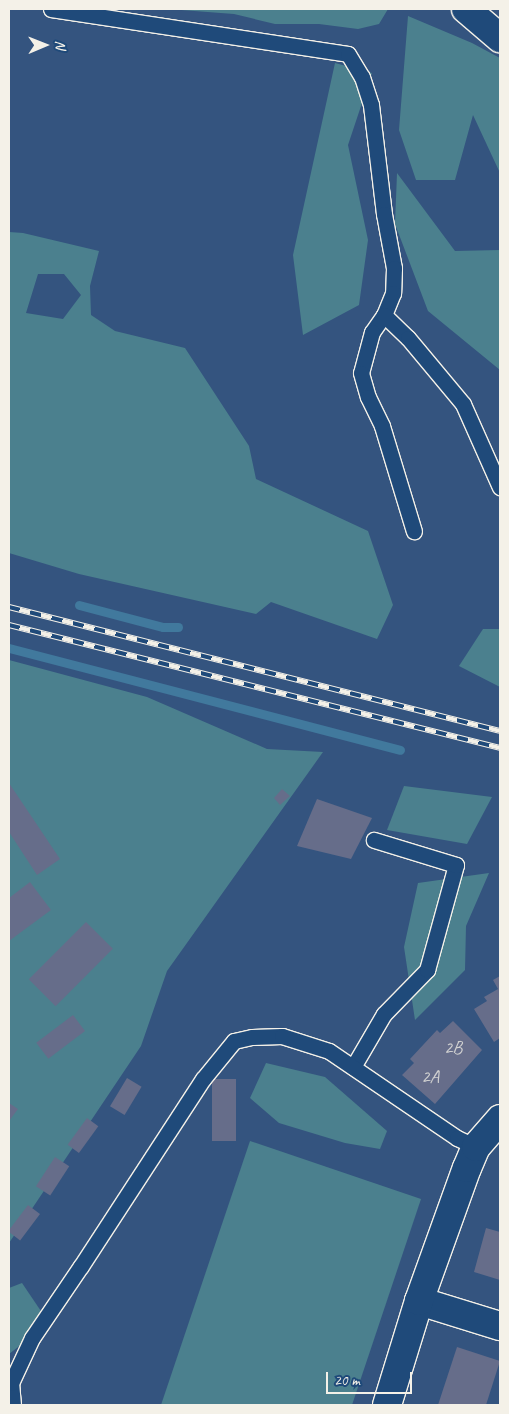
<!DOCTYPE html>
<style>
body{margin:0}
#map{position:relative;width:509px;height:1414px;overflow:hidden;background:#34547f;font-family:Caveat,sans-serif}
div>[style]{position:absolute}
.green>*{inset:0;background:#4b808e}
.stream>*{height:9px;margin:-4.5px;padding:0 4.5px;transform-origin:4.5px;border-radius:4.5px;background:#41799d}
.building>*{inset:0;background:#666d8a;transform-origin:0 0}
.roads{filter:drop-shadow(1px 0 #f4f1e8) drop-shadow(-1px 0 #f4f1e8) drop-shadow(0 1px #f4f1e8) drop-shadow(0 -1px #f4f1e8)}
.lane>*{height:15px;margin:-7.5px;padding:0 7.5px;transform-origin:7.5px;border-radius:7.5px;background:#1f4a7a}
.street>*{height:28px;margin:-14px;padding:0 14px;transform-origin:14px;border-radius:14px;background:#1f4a7a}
.rail>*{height:5.5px;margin-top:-2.75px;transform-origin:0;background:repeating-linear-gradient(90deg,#1f4a7a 0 11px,#f4f1e8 0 22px);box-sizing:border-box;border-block:1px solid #f4f1e8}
span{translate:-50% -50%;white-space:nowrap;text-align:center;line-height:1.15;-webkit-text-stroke:4px #1f4a7a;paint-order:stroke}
.number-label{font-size:19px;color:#d0d0d0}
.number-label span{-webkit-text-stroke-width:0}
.frame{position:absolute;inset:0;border:10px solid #f4f1e8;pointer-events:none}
.north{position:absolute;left:20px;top:20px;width:50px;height:50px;-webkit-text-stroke:4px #1f4a7a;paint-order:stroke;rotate:89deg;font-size:14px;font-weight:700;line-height:20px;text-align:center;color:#f4f1e8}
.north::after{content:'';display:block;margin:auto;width:18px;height:22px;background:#f4f1e8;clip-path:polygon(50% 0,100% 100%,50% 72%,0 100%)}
.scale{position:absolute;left:326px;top:1372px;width:86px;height:22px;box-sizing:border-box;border:2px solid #f4f1e8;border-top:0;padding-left:6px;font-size:15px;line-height:18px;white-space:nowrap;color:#f4f1e8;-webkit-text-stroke:4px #1f4a7a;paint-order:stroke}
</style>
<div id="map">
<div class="green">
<i style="clip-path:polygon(168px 9px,388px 9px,379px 24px,358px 29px,319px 24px,275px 24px,234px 14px)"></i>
<i style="clip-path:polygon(408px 16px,472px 43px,500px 58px,500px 173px,473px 115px,455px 180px,416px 180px,399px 130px)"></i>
<i style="clip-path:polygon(335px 63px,372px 73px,348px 145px,368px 240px,359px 305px,303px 335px,293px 255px)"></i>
<i style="clip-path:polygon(397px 173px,455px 251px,500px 250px,500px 370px,428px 311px,395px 224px)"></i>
<i style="clip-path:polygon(evenodd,9px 232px,23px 233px,99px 251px,90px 286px,91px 315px,115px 331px,185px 348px,249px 446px,256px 479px,368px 531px,393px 605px,377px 639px,271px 602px,256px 614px,79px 574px,9px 553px,9px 232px,38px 274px,64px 274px,81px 295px,63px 319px,26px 313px,38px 274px)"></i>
<i style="clip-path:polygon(483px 629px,500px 629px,500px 687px,459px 666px)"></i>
<i style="clip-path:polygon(9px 660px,147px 697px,267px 749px,323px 752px,167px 971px,141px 1046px,9px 1243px)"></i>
<i style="clip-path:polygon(404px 786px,492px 797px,467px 844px,387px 830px)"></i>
<i style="clip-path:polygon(489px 873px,466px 926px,465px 970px,415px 1020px,404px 947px,418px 883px)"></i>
<i style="clip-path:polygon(266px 1063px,325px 1077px,387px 1131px,380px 1149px,345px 1143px,279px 1123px,250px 1098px)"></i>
<i style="clip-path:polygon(250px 1141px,421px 1199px,352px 1405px,161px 1405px)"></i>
<i style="clip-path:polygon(22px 1283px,49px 1323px,9px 1354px,9px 1288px)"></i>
</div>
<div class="stream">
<i style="left:79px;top:605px;width:87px;rotate:14.7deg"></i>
<i style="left:163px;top:627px;width:15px"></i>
<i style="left:9px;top:648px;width:404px;rotate:14.6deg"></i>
</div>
<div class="building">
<i style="clip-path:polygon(9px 783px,60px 859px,37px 875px,9px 832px)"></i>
<i style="clip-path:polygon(282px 789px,290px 796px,280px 805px,274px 798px)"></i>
<i style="clip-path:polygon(317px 799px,372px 818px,351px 859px,297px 846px)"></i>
<i style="clip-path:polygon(30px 882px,51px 910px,9px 941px,9px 898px)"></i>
<i style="left:86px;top:922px;width:38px;height:81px;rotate:45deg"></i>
<i style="clip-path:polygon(500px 976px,500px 1038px,494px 1042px,474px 1009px,487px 1001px,484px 997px,498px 989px,493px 980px)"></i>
<i style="left:73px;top:1015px;width:20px;height:46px;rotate:53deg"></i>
<i style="clip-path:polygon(453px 1021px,482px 1050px,435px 1104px,402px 1075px,414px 1063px,410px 1059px,437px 1030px,440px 1033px)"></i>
<i style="left:127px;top:1078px;width:17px;height:33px;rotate:31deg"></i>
<i style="left:212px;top:1079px;width:24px;height:62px"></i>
<i style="clip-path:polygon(9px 1103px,18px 1109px,9px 1121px)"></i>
<i style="left:87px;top:1118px;width:14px;height:33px;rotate:36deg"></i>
<i style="left:55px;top:1157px;width:17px;height:35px;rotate:33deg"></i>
<i style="left:28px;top:1205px;width:15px;height:33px;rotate:37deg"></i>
<i style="clip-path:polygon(486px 1228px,500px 1232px,500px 1280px,474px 1272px)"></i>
<i style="clip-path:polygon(457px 1347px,500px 1361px,486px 1405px,438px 1405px)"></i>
</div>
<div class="roads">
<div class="lane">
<i style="left:51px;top:9px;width:300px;rotate:8.6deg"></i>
<i style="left:348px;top:54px;width:27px;rotate:59deg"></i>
<i style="left:362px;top:77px;width:29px;rotate:72deg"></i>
<i style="left:371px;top:105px;width:110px;rotate:83.2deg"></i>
<i style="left:384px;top:214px;width:55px;rotate:79.5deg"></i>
<i style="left:394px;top:268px;width:25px;rotate:92deg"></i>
<i style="left:393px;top:293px;width:24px;rotate:112deg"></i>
<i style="left:384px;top:315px;width:21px;rotate:125deg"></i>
<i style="left:372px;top:332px;width:42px;rotate:105deg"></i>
<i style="left:361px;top:373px;width:25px;rotate:74deg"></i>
<i style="left:368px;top:397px;width:32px;rotate:64deg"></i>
<i style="left:382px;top:426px;width:110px;rotate:73.1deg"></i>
<i style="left:384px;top:315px;width:33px;rotate:44deg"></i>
<i style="left:408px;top:338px;width:86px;rotate:50.2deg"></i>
<i style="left:463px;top:404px;width:91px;rotate:66deg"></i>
<i style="left:353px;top:1067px;width:61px;rotate:-59.7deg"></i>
<i style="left:384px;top:1014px;width:62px;rotate:-45.7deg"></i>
<i style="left:427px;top:970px;width:109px;rotate:-74.6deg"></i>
<i style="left:456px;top:865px;width:86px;rotate:-163deg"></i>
<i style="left:13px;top:1405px;width:22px;rotate:-95deg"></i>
<i style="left:11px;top:1383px;width:50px;rotate:-65deg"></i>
<i style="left:32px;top:1338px;width:87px;rotate:-55.8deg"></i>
<i style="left:81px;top:1266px;width:223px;rotate:-56.9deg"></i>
<i style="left:203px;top:1079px;width:49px;rotate:-50.8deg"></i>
<i style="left:234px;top:1041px;width:18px;rotate:-13deg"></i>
<i style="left:252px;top:1037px;width:30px;rotate:-2deg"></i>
<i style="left:282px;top:1036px;width:49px;rotate:17.7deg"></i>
<i style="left:329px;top:1051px;width:155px;rotate:34.2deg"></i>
<i style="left:457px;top:1138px;width:21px;rotate:25deg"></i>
</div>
<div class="street">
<i style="left:466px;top:9px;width:45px;rotate:40.5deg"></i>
<i style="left:419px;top:1301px;width:85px;rotate:17.2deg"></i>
<i style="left:387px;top:1405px;width:109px;rotate:-72.9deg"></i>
<i style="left:419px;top:1301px;width:141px;rotate:-70.2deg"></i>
<i style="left:467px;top:1168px;width:23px;rotate:-67deg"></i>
<i style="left:476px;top:1147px;width:37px;rotate:-49deg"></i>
</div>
</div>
<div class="rail">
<i style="left:9px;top:607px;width:506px;rotate:14.17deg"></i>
<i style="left:9px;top:625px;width:506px;rotate:14.06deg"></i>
</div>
<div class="number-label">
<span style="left:453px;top:1048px">2B</span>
<span style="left:430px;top:1077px">2A</span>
</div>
<div class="frame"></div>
<div class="north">N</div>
<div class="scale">20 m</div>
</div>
